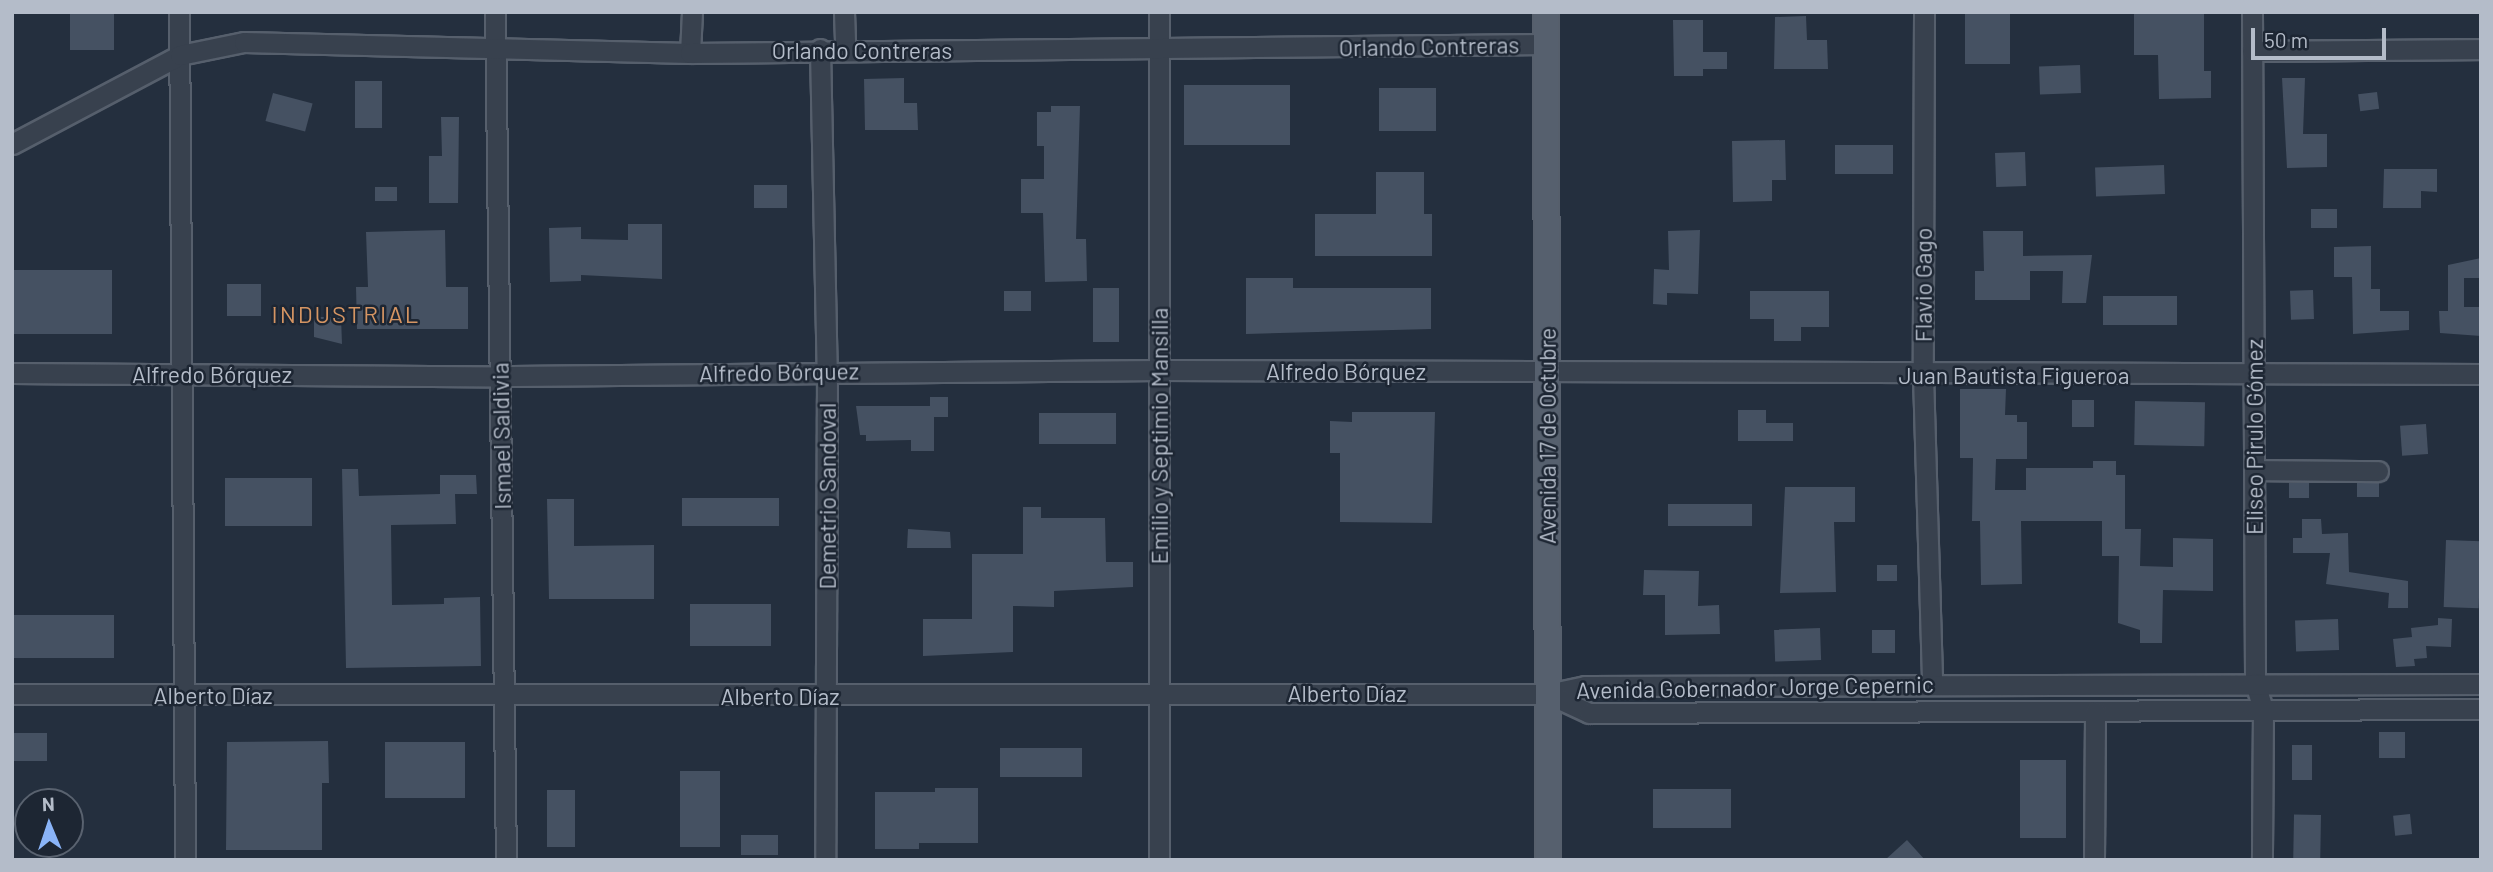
<!DOCTYPE html>
<meta charset="utf-8">
<style>
body{margin:0}
#map{position:relative;width:2493px;height:872px;overflow:hidden;background:#242f3e;font-family:Barlow,sans-serif}
div>[style]{position:absolute}
.building>*{inset:0;background:#455162;transform-origin:0 0}
.roads{filter:drop-shadow(2px 0 #565f6c) drop-shadow(-2px 0 #565f6c) drop-shadow(0 2px #565f6c) drop-shadow(0 -2px #565f6c)}
.minor>*{height:19px;margin:-9.5px;padding:0 9.5px;transform-origin:9.5px;border-radius:9.5px;background:#38414e}
.major>*{height:24px;margin:-12px;padding:0 12px;transform-origin:12px;border-radius:12px;background:#56606e}
span{translate:-50% -50%;white-space:nowrap;text-align:center;line-height:1.15;-webkit-text-stroke:5px #1d2633;paint-order:stroke}
.street-label{font-size:23px;color:#b4bcc9}
.neighbourhood-label{font-size:24px;color:#d59563;letter-spacing:2px}
.frame{position:absolute;inset:0;border:14px solid #b4bcc9;pointer-events:none}
.north{position:absolute;left:14px;top:788px;width:70px;height:70px;box-sizing:border-box;background:#1d2633;border:2px solid #59626f;border-radius:50%;rotate:358deg;font-size:19px;font-weight:700;line-height:28px;text-align:center;color:#b4bcc9}
.north::after{content:'';display:block;margin:auto;width:24px;height:32px;background:#8ab4f8;clip-path:polygon(50% 0,100% 100%,50% 72%,0 100%)}
.scale{position:absolute;left:2251px;top:28px;width:135px;height:32px;box-sizing:border-box;border:4px solid #b4bcc9;border-top:0;padding-left:9px;font-size:21px;line-height:24px;white-space:nowrap;color:#b4bcc9;-webkit-text-stroke:5px #1d2633;paint-order:stroke}
</style>
<div id="map">
<div class="building">
<i style="left:70px;top:12px;width:44px;height:38px"></i>
<i style="left:1965px;top:12px;width:45px;height:52px"></i>
<i style="clip-path:polygon(2134px 12px,2204px 12px,2204px 71px,2211px 71px,2211px 98px,2159px 99px,2158px 55px,2134px 55px)"></i>
<i style="clip-path:polygon(1806px 16px,1807px 40px,1827px 40px,1828px 69px,1774px 69px,1775px 17px)"></i>
<i style="clip-path:polygon(1673px 20px,1703px 20px,1703px 52px,1727px 52px,1727px 69px,1703px 69px,1703px 76px,1674px 76px)"></i>
<i style="left:2080px;top:65px;width:28px;height:41px;rotate:88deg"></i>
<i style="clip-path:polygon(904px 78px,904px 103px,917px 103px,918px 130px,865px 130px,864px 79px)"></i>
<i style="clip-path:polygon(2282px 78px,2305px 78px,2303px 134px,2327px 134px,2327px 167px,2287px 168px)"></i>
<i style="left:355px;top:81px;width:27px;height:47px"></i>
<i style="left:1184px;top:85px;width:106px;height:60px"></i>
<i style="left:1379px;top:88px;width:57px;height:43px"></i>
<i style="left:2377px;top:92px;width:17px;height:19px;rotate:83deg"></i>
<i style="left:273px;top:93px;width:41px;height:29px;rotate:15deg"></i>
<i style="clip-path:polygon(1051px 106px,1080px 106px,1076px 239px,1086px 239px,1087px 281px,1045px 282px,1043px 213px,1021px 213px,1021px 179px,1044px 179px,1044px 146px,1037px 146px,1037px 112px,1051px 112px)"></i>
<i style="clip-path:polygon(441px 117px,459px 117px,458px 203px,429px 203px,429px 156px,442px 156px)"></i>
<i style="clip-path:polygon(1785px 140px,1786px 180px,1772px 180px,1772px 201px,1733px 202px,1732px 141px)"></i>
<i style="left:1835px;top:145px;width:58px;height:29px"></i>
<i style="left:2025px;top:152px;width:34px;height:30px;rotate:88deg"></i>
<i style="left:2164px;top:165px;width:29px;height:69px;rotate:88deg"></i>
<i style="clip-path:polygon(2384px 169px,2437px 169px,2437px 192px,2421px 191px,2421px 208px,2383px 208px)"></i>
<i style="clip-path:polygon(1376px 172px,1424px 172px,1424px 214px,1432px 214px,1432px 256px,1315px 256px,1315px 214px,1376px 214px)"></i>
<i style="left:754px;top:185px;width:33px;height:23px"></i>
<i style="left:375px;top:187px;width:22px;height:14px"></i>
<i style="left:2311px;top:209px;width:26px;height:19px"></i>
<i style="clip-path:polygon(628px 224px,662px 224px,662px 279px,581px 275px,581px 281px,550px 282px,549px 228px,581px 227px,581px 239px,628px 240px)"></i>
<i style="clip-path:polygon(445px 230px,446px 287px,468px 287px,468px 329px,357px 329px,356px 287px,368px 287px,366px 232px)"></i>
<i style="clip-path:polygon(1700px 230px,1698px 294px,1667px 293px,1667px 305px,1653px 304px,1654px 269px,1669px 270px,1668px 231px)"></i>
<i style="clip-path:polygon(1983px 231px,2023px 231px,2023px 256px,2092px 255px,2086px 303px,2062px 303px,2063px 271px,2030px 271px,2030px 300px,1975px 300px,1975px 271px,1984px 271px)"></i>
<i style="clip-path:polygon(2371px 246px,2371px 289px,2380px 289px,2380px 311px,2409px 311px,2409px 330px,2353px 334px,2352px 277px,2334px 277px,2334px 247px)"></i>
<i style="clip-path:polygon(2481px 258px,2481px 278px,2464px 278px,2464px 307px,2481px 307px,2481px 336px,2440px 333px,2439px 311px,2448px 311px,2448px 265px)"></i>
<i style="left:12px;top:270px;width:100px;height:64px"></i>
<i style="clip-path:polygon(1246px 278px,1293px 278px,1293px 288px,1431px 288px,1431px 329px,1246px 334px)"></i>
<i style="left:227px;top:284px;width:34px;height:32px"></i>
<i style="left:1093px;top:288px;width:26px;height:54px"></i>
<i style="left:2313px;top:290px;width:29px;height:23px;rotate:88deg"></i>
<i style="left:1004px;top:291px;width:27px;height:20px"></i>
<i style="clip-path:polygon(1750px 291px,1829px 291px,1829px 327px,1801px 327px,1801px 341px,1774px 341px,1774px 319px,1750px 319px)"></i>
<i style="left:2177px;top:296px;width:29px;height:74px;rotate:90deg"></i>
<i style="clip-path:polygon(314px 317px,341px 317px,342px 344px,314px 337px)"></i>
<i style="clip-path:polygon(1960px 389px,2006px 389px,2005px 415px,2017px 415px,2017px 422px,2027px 422px,2027px 459px,1996px 459px,1995px 490px,2026px 490px,2026px 468px,2093px 468px,2093px 461px,2116px 461px,2116px 475px,2125px 475px,2125px 529px,2141px 529px,2140px 566px,2173px 567px,2173px 538px,2213px 539px,2213px 591px,2163px 590px,2162px 643px,2140px 643px,2140px 630px,2118px 623px,2119px 556px,2102px 556px,2102px 521px,2021px 521px,2022px 584px,1981px 585px,1980px 521px,1972px 521px,1973px 458px,1960px 458px)"></i>
<i style="clip-path:polygon(930px 397px,948px 397px,948px 417px,934px 417px,934px 451px,911px 451px,911px 440px,866px 441px,866px 435px,860px 435px,856px 406px,930px 406px)"></i>
<i style="left:2094px;top:400px;width:27px;height:22px;rotate:90deg"></i>
<i style="left:2135px;top:401px;width:70px;height:44px;rotate:1deg"></i>
<i style="clip-path:polygon(1738px 410px,1766px 410px,1766px 423px,1793px 423px,1793px 441px,1738px 441px)"></i>
<i style="clip-path:polygon(1352px 412px,1435px 412px,1432px 523px,1340px 522px,1340px 453px,1330px 453px,1330px 421px,1352px 422px)"></i>
<i style="left:1039px;top:413px;width:77px;height:31px"></i>
<i style="left:2426px;top:424px;width:30px;height:26px;rotate:86deg"></i>
<i style="clip-path:polygon(342px 469px,358px 469px,359px 496px,440px 494px,440px 475px,476px 475px,477px 494px,455px 494px,456px 524px,391px 525px,392px 605px,444px 604px,444px 598px,480px 597px,481px 666px,346px 668px)"></i>
<i style="left:225px;top:478px;width:87px;height:48px"></i>
<i style="left:2289px;top:483px;width:20px;height:15px"></i>
<i style="left:2357px;top:483px;width:22px;height:14px"></i>
<i style="clip-path:polygon(1785px 487px,1855px 487px,1855px 522px,1834px 522px,1836px 592px,1780px 593px)"></i>
<i style="left:682px;top:498px;width:97px;height:28px"></i>
<i style="clip-path:polygon(547px 499px,574px 499px,574px 546px,654px 545px,654px 599px,549px 599px)"></i>
<i style="left:1752px;top:504px;width:22px;height:84px;rotate:90deg"></i>
<i style="clip-path:polygon(1023px 507px,1041px 507px,1041px 518px,1105px 518px,1106px 562px,1133px 562px,1133px 587px,1054px 591px,1054px 607px,1013px 606px,1013px 652px,923px 656px,923px 619px,972px 619px,972px 554px,1023px 554px)"></i>
<i style="clip-path:polygon(2302px 519px,2321px 519px,2322px 534px,2348px 533px,2349px 572px,2408px 581px,2408px 608px,2388px 608px,2389px 593px,2326px 584px,2330px 553px,2293px 553px,2293px 538px,2302px 538px)"></i>
<i style="clip-path:polygon(908px 529px,950px 532px,951px 548px,907px 548px)"></i>
<i style="left:2446px;top:540px;width:35px;height:67px;rotate:2deg"></i>
<i style="left:1877px;top:565px;width:20px;height:16px"></i>
<i style="clip-path:polygon(1644px 570px,1699px 571px,1698px 606px,1719px 605px,1720px 634px,1665px 635px,1665px 595px,1643px 595px)"></i>
<i style="left:771px;top:604px;width:42px;height:81px;rotate:90deg"></i>
<i style="left:12px;top:615px;width:102px;height:43px"></i>
<i style="clip-path:polygon(2438px 618px,2452px 619px,2451px 647px,2426px 646px,2427px 658px,2414px 659px,2415px 666px,2396px 667px,2393px 639px,2412px 637px,2411px 628px,2438px 625px)"></i>
<i style="left:2338px;top:619px;width:31px;height:43px;rotate:88deg"></i>
<i style="left:1820px;top:628px;width:32px;height:46px;rotate:88deg"></i>
<i style="left:1872px;top:630px;width:23px;height:23px"></i>
<i style="left:2379px;top:732px;width:26px;height:26px"></i>
<i style="left:12px;top:733px;width:35px;height:28px"></i>
<i style="clip-path:polygon(328px 741px,329px 783px,322px 783px,322px 850px,226px 850px,227px 742px)"></i>
<i style="left:385px;top:742px;width:80px;height:56px"></i>
<i style="left:2292px;top:745px;width:20px;height:35px"></i>
<i style="left:1000px;top:748px;width:82px;height:29px"></i>
<i style="left:2020px;top:760px;width:46px;height:78px"></i>
<i style="left:680px;top:771px;width:40px;height:76px"></i>
<i style="clip-path:polygon(935px 788px,978px 788px,978px 843px,919px 843px,919px 849px,875px 849px,875px 792px,935px 792px)"></i>
<i style="left:1653px;top:789px;width:78px;height:39px"></i>
<i style="left:547px;top:790px;width:28px;height:57px"></i>
<i style="left:2410px;top:814px;width:20px;height:17px;rotate:84deg"></i>
<i style="left:2321px;top:815px;width:45px;height:27px;rotate:91deg"></i>
<i style="left:778px;top:835px;width:20px;height:37px;rotate:90deg"></i>
<i style="clip-path:polygon(1907px 840px,1925px 860px,1885px 860px)"></i>
</div>
<div class="roads">
<div class="minor">
<i style="left:179px;top:12px;width:848px;rotate:89.59deg"></i>
<i style="left:495px;top:12px;width:848px;rotate:89.26deg"></i>
<i style="left:844px;top:12px;width:37px;rotate:88deg"></i>
<i style="left:1159px;top:12px;width:848px;rotate:90deg"></i>
<i style="left:1924px;top:12px;width:363px;rotate:90.2deg"></i>
<i style="left:1923px;top:375px;width:308px;rotate:88.3deg"></i>
<i style="left:2252px;top:12px;width:671px;rotate:89.74deg"></i>
<i style="left:2255px;top:683px;width:28px;rotate:73deg"></i>
<i style="left:2263px;top:710px;width:150px;rotate:90.4deg"></i>
<i style="left:820px;top:49px;width:323px;rotate:88.8deg"></i>
<i style="left:827px;top:372px;width:488px;rotate:90.2deg"></i>
<i style="left:2252px;top:51px;width:229px;rotate:-0.5deg"></i>
<i style="left:690px;top:53px;width:41px;rotate:-87.2deg"></i>
<i style="left:12px;top:144px;width:190px;rotate:-27.9deg"></i>
<i style="left:180px;top:55px;width:65px;rotate:-11.5deg"></i>
<i style="left:244px;top:42px;width:446px;rotate:1.4deg"></i>
<i style="left:690px;top:53px;width:855px;rotate:-0.6deg"></i>
<i style="left:12px;top:373px;width:488px;rotate:0.4deg"></i>
<i style="left:500px;top:376px;width:660px;rotate:-0.52deg"></i>
<i style="left:1160px;top:370px;width:1321px;rotate:0.17deg"></i>
<i style="left:2254px;top:470px;width:124px;rotate:0.5deg"></i>
<i style="left:12px;top:694px;width:1536px"></i>
<i style="left:1548px;top:694px;width:38px;rotate:-12deg"></i>
<i style="left:1585px;top:686px;width:896px;rotate:-0.13deg"></i>
<i style="left:1548px;top:694px;width:45px;rotate:24.9deg"></i>
<i style="left:1589px;top:713px;width:892px;rotate:-0.26deg"></i>
<i style="left:2094px;top:860px;width:149px;rotate:-89.6deg"></i>
</div>
<div class="major">
<i style="left:1546px;top:12px;width:848px;rotate:89.86deg"></i>
</div>
</div>
<div class="street-label">
<span style="left:1429px;top:46px;rotate:-1deg">Orlando Contreras</span>
<span style="left:862px;top:50px">Orlando Contreras</span>
<span style="left:1923px;top:285px;rotate:-90deg">Flavio Gago</span>
<span style="left:1346px;top:371px">Alfredo Bórquez</span>
<span style="left:779px;top:372px;rotate:-1deg">Alfredo Bórquez</span>
<span style="left:212px;top:374px">Alfredo Bórquez</span>
<span style="left:2014px;top:375px">Juan Bautista Figueroa</span>
<span style="left:501px;top:436px;rotate:-91deg">Ismael Saldivia</span>
<span style="left:1159px;top:436px;rotate:-90deg">Emilio y Septimio Mansilla</span>
<span style="left:1547px;top:436px;rotate:-90deg">Avenida 17 de Octubre</span>
<span style="left:2254px;top:437px;rotate:-90deg">Eliseo Pirulo Gómez</span>
<span style="left:827px;top:496px;rotate:-90deg">Demetrio Sandoval</span>
<span style="left:1755px;top:687px;rotate:-1deg">Avenida Gobernador Jorge Cepernic</span>
<span style="left:1347px;top:693px">Alberto Díaz</span>
<span style="left:213px;top:695px">Alberto Díaz</span>
<span style="left:780px;top:696px">Alberto Díaz</span>
</div>
<div class="neighbourhood-label">
<span style="left:346px;top:314px">INDUSTRIAL</span>
</div>
<div class="frame"></div>
<div class="north">N</div>
<div class="scale">50 m</div>
</div>
